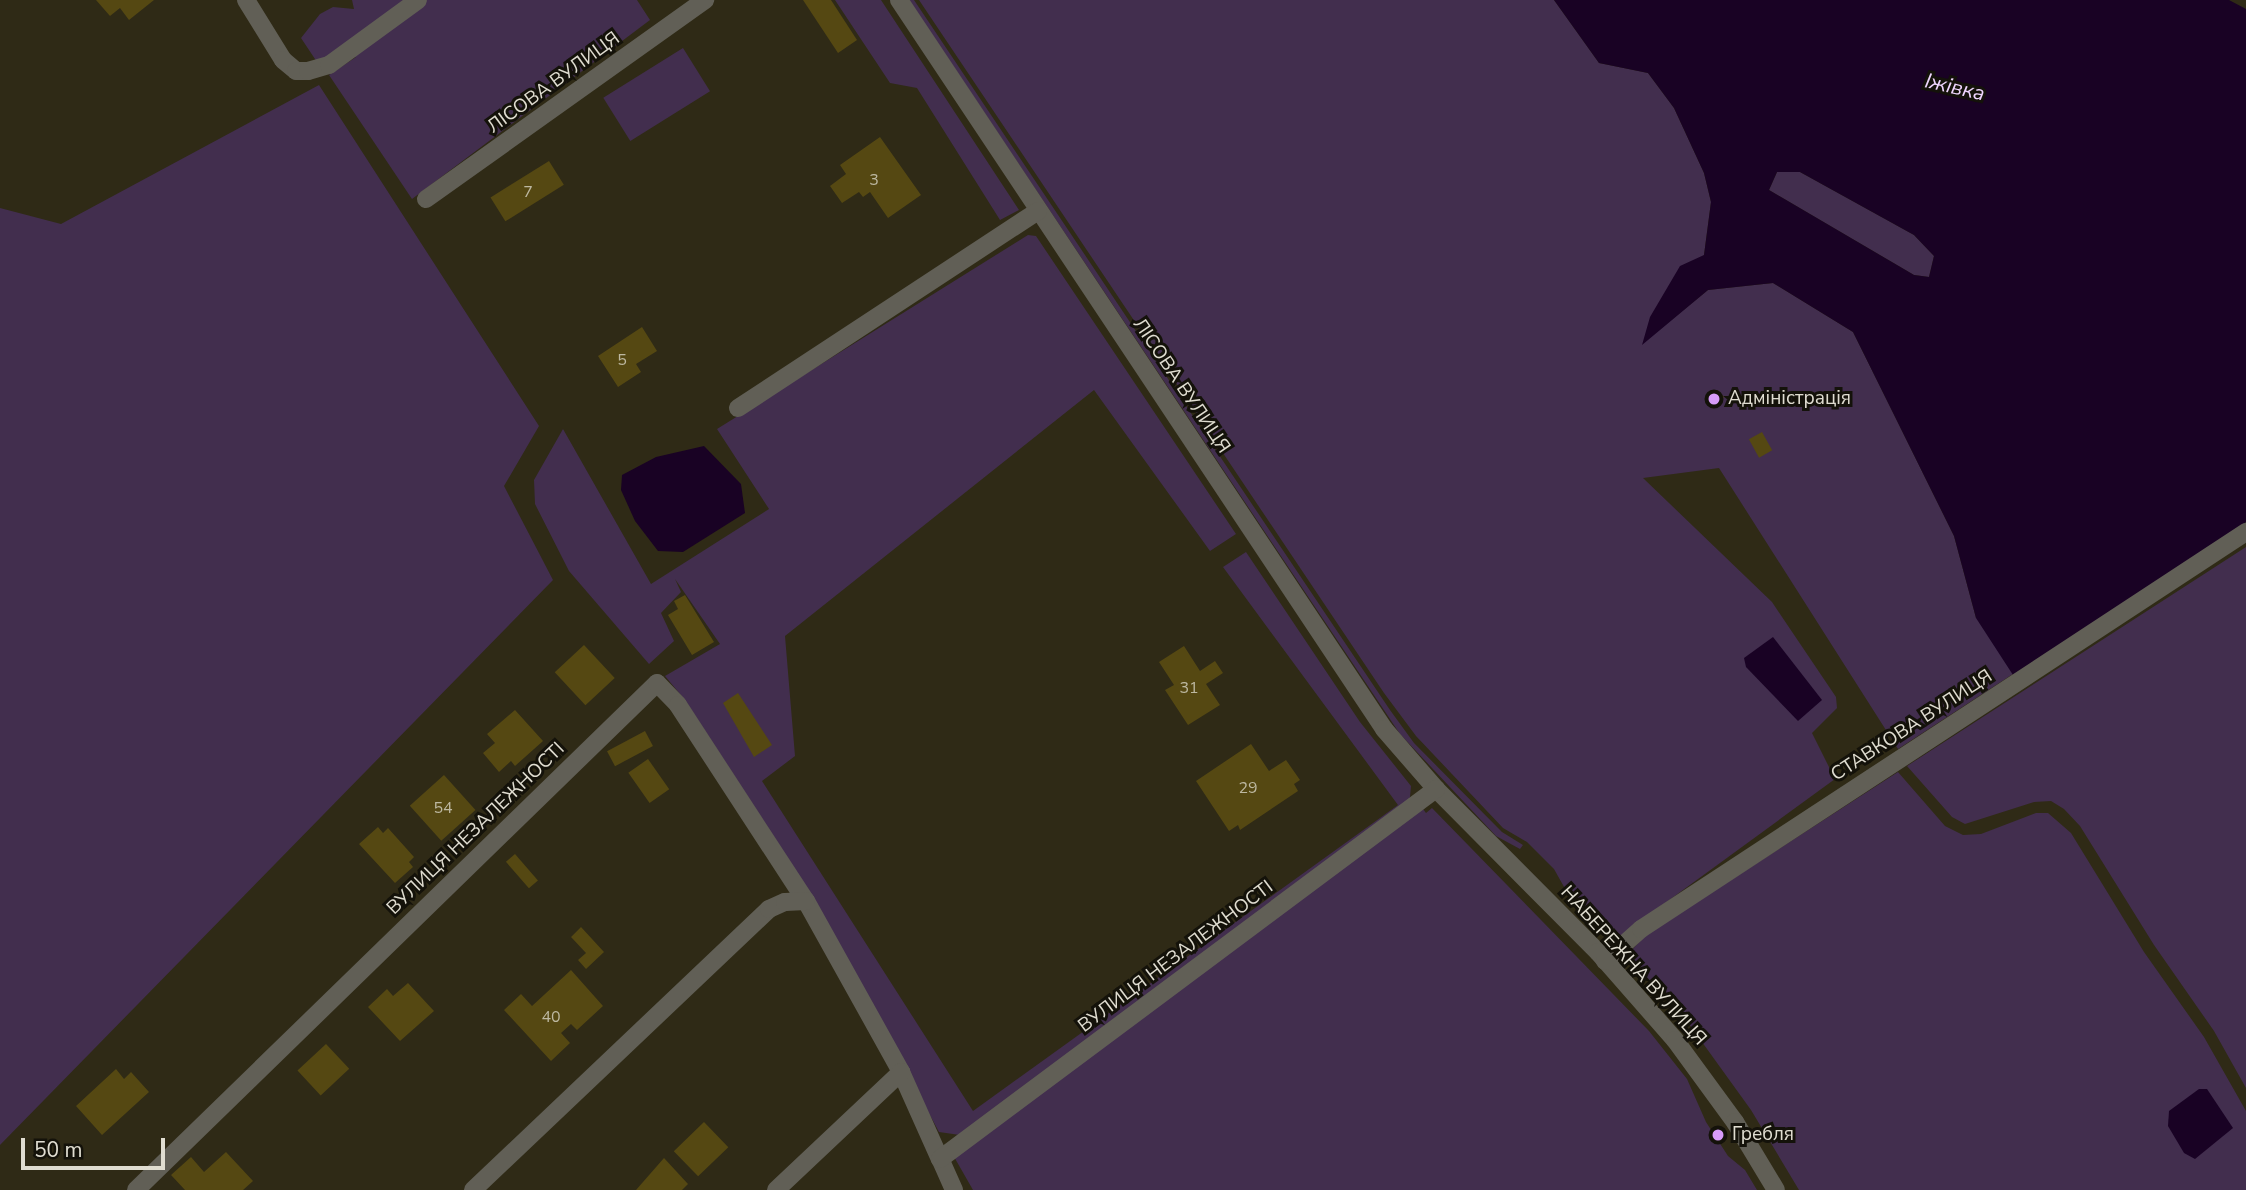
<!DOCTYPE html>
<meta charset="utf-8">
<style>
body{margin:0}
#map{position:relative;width:2246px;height:1190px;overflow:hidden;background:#2f2a16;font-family:"Nunito Sans",sans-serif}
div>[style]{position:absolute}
.green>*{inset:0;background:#422e4e;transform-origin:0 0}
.water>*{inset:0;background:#190224}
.building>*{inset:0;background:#554812;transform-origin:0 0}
.minor>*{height:18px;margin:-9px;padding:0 9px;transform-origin:9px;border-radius:9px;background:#615f56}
.dots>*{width:19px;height:19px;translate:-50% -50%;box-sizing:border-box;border:4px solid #14120a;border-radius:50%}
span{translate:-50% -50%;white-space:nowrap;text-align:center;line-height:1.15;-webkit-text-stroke:6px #14120a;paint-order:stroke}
.number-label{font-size:16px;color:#bdb8a1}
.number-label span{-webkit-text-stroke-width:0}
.street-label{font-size:19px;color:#e0ddd1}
.poi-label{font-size:19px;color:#e0ddd1}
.left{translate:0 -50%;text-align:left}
.water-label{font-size:21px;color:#efd5fe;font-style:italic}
.scale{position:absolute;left:21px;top:1138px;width:144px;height:32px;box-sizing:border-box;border:4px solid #e0ddd1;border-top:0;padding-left:9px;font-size:21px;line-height:24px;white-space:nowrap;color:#e0ddd1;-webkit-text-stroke:5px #14120a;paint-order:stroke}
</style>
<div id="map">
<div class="green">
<i style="clip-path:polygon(352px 0,637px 0,650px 20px,412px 199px,329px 75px,356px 57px,317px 62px,301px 38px,320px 14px,333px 7px,354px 9px)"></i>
<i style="clip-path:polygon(835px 0,881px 0,1019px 210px,1000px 220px,917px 88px,890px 83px)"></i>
<i style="clip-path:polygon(909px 0,914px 0,1390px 710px,1414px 743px,1502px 832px,1523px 845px,1520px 849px,1496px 836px,1400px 734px)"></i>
<i style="clip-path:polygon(919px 0,1554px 0,1599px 63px,1648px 73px,1674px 108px,1704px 173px,1711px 202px,1704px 255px,1643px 343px,1708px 290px,1773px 283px,1853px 332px,1954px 536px,1976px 618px,2246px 522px,1898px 749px,1719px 468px,1643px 478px,1772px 602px,1836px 697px,1837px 708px,1812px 733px,1835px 779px,1613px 941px,1568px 894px,1554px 869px,1527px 842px,1503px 828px,1416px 736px,1384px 693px)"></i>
<i style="left:683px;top:48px;width:51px;height:94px;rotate:58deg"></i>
<i style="clip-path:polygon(319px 85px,539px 426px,504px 486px,553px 580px,0 1145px,0 208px,61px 224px)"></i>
<i style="clip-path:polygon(1777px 172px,1800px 172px,1914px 235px,1934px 256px,1929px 277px,1914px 275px,1769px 190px)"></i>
<i style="clip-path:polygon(1028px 235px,1036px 236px,1236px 534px,1210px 551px,1094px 390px,785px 636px,795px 756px,762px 781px,973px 1111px,1398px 805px,1223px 567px,1246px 552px,1360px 722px,1411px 786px,1410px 797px,1406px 805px,960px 1135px,939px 1132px,813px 897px,685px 700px,665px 676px,720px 644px,675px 579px,681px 592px,661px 613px,674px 641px,649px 664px,569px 571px,535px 504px,534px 480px,563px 429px,651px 584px,769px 509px,717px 429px)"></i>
<i style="clip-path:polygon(2246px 547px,2246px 1088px,2214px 1031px,2154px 945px,2080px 826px,2064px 809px,2051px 801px,2034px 802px,1965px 824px,1952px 817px,1907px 766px)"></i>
<i style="clip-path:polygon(1898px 772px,1945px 826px,1963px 835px,1981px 834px,2036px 813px,2048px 813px,2071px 833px,2144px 952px,2204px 1037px,2246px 1111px,2246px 1190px,1799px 1190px,1751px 1110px,1689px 1024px,1627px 955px,1647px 934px)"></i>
<i style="clip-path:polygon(1432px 808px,1649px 1031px,1687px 1079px,1706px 1122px,1728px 1156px,1745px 1170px,1757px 1190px,973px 1190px,953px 1155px,1423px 809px,1426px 813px)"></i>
</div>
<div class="water">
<i style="clip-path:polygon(evenodd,1554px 0,2229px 0,2246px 9px,2246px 522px,2013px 675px,1976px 618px,1954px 536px,1853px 332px,1773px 283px,1708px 290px,1642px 345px,1650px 317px,1680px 266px,1704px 255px,1711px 202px,1704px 173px,1674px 108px,1648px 73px,1599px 63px,1554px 0,1777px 172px,1800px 172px,1914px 235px,1934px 256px,1929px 277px,1914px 275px,1769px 190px,1777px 172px)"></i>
<i style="clip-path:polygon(704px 446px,741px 484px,745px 513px,683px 552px,658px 551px,635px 521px,621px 490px,622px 475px,656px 457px)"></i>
<i style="clip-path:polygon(1773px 637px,1822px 700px,1798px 721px,1746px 667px,1744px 658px)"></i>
<i style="clip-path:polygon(2199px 1089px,2207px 1089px,2233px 1128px,2195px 1159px,2184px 1153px,2168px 1126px,2169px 1111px)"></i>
</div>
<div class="building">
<i style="clip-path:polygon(96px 0,154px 0,129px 20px,120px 8px,110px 16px)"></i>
<i style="clip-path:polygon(803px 0,831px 0,857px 40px,838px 53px)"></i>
<i style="clip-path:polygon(880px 137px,921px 195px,888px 218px,870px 192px,863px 197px,859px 192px,842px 203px,830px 186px,846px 174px,840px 165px)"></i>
<i style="left:549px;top:161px;width:28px;height:69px;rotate:58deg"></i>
<i style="clip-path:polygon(642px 327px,657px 351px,636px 364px,641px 372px,618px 387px,598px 356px)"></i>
<i style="left:1717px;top:390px;width:10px;height:16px;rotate:45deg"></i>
<i style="left:1762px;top:432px;width:21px;height:15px;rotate:61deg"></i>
<i style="clip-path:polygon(685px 595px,714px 642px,692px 655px,668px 615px,678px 609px,674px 601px)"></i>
<i style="left:584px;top:645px;width:45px;height:40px;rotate:47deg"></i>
<i style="clip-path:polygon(1184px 646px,1200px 671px,1215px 661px,1223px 673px,1206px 684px,1220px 705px,1188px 725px,1165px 690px,1174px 685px,1159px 662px)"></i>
<i style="clip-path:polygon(738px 693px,772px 745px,754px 757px,723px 703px)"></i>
<i style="clip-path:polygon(515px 710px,543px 741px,515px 766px,511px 761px,499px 772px,483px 753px,495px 743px,487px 734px)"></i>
<i style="left:645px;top:731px;width:17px;height:43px;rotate:62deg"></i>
<i style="clip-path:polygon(1251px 744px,1269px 771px,1286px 760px,1300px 780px,1294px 784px,1298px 791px,1240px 830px,1238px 825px,1229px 831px,1196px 781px)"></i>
<i style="left:648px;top:759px;width:37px;height:24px;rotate:55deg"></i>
<i style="left:444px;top:775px;width:47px;height:46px;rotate:48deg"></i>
<i style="clip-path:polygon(378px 827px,383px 833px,388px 828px,414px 857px,409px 862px,413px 867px,395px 883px,359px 844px)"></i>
<i style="left:515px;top:854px;width:35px;height:12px;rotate:49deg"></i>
<i style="clip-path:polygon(581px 927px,604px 952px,586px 969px,578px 960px,586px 953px,571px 937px)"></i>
<i style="clip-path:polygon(571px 970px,603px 1006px,577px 1030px,571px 1024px,561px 1033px,570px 1043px,551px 1061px,504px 1010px,521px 994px,532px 1006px)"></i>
<i style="clip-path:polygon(408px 983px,434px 1011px,400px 1041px,368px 1007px,387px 989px,393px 996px)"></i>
<i style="left:326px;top:1044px;width:34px;height:39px;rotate:47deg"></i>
<i style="clip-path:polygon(116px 1069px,124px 1079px,131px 1072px,149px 1092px,102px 1135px,76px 1106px)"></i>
<i style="left:704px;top:1122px;width:35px;height:42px;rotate:46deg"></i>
<i style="clip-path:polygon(226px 1152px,253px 1181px,243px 1190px,185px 1190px,171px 1175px,191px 1157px,204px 1172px)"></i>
<i style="clip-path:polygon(664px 1158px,688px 1184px,682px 1190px,636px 1190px)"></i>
</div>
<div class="minor">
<i style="left:246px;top:0;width:70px;rotate:58.3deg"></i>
<i style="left:283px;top:60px;width:17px;rotate:40deg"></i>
<i style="left:296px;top:71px;width:12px"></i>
<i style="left:308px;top:71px;width:22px;rotate:-16deg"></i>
<i style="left:329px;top:65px;width:110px;rotate:-36.1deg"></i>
<i style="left:899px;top:0;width:876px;rotate:56.36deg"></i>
<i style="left:1384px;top:729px;width:79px;rotate:49.1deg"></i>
<i style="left:1436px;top:789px;width:230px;rotate:45.2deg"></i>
<i style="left:1598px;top:952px;width:117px;rotate:48.8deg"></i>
<i style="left:1675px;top:1040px;width:102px;rotate:53.8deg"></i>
<i style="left:1735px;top:1122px;width:79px;rotate:58.9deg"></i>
<i style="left:426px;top:199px;width:343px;rotate:-35.5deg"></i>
<i style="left:738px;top:408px;width:359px;rotate:-33.3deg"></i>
<i style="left:1605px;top:961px;width:48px;rotate:-41.6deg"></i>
<i style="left:1641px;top:929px;width:724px;rotate:-33.27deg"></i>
<i style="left:136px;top:1190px;width:727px;rotate:-44.22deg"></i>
<i style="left:657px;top:683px;width:30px;rotate:46deg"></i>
<i style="left:678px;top:705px;width:234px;rotate:56.9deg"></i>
<i style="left:806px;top:901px;width:196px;rotate:60.9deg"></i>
<i style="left:901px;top:1072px;width:95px;rotate:65.9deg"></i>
<i style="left:473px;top:1190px;width:408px;rotate:-43.5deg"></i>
<i style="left:769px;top:909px;width:17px;rotate:-24deg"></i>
<i style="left:785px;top:902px;width:21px;rotate:-3deg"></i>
<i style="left:776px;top:1190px;width:172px;rotate:-43.3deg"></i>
<i style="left:954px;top:1190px;width:34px;rotate:-114deg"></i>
<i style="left:940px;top:1159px;width:619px;rotate:-36.72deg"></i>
</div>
<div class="dots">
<i style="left:1714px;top:399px;background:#d79bf9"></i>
<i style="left:1718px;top:1135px;background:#d79bf9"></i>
</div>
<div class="number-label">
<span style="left:874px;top:180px">3</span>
<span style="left:528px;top:192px">7</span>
<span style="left:622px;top:360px">5</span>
<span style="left:1189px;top:688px">31</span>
<span style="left:1248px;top:788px">29</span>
<span style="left:443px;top:808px">54</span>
<span style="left:551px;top:1017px">40</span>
</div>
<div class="street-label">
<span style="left:554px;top:83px;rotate:-36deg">ЛІСОВА ВУЛИЦЯ</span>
<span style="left:1181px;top:386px;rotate:56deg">ЛІСОВА ВУЛИЦЯ</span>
<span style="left:1912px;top:726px;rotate:-33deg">СТАВКОВА ВУЛИЦЯ</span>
<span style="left:476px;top:829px;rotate:-44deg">ВУЛИЦЯ НЕЗАЛЕЖНОСТІ</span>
<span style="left:1176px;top:957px;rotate:-37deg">ВУЛИЦЯ НЕЗАЛЕЖНОСТІ</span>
<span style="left:1633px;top:966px;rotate:48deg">НАБЕРЕЖНА ВУЛИЦЯ</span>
</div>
<div class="poi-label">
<span class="left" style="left:1728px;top:399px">Адміністрація</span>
<span class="left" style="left:1732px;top:1135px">Гребля</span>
</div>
<div class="water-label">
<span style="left:1955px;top:87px;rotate:13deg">Іжівка</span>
</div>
<div class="scale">50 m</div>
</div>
